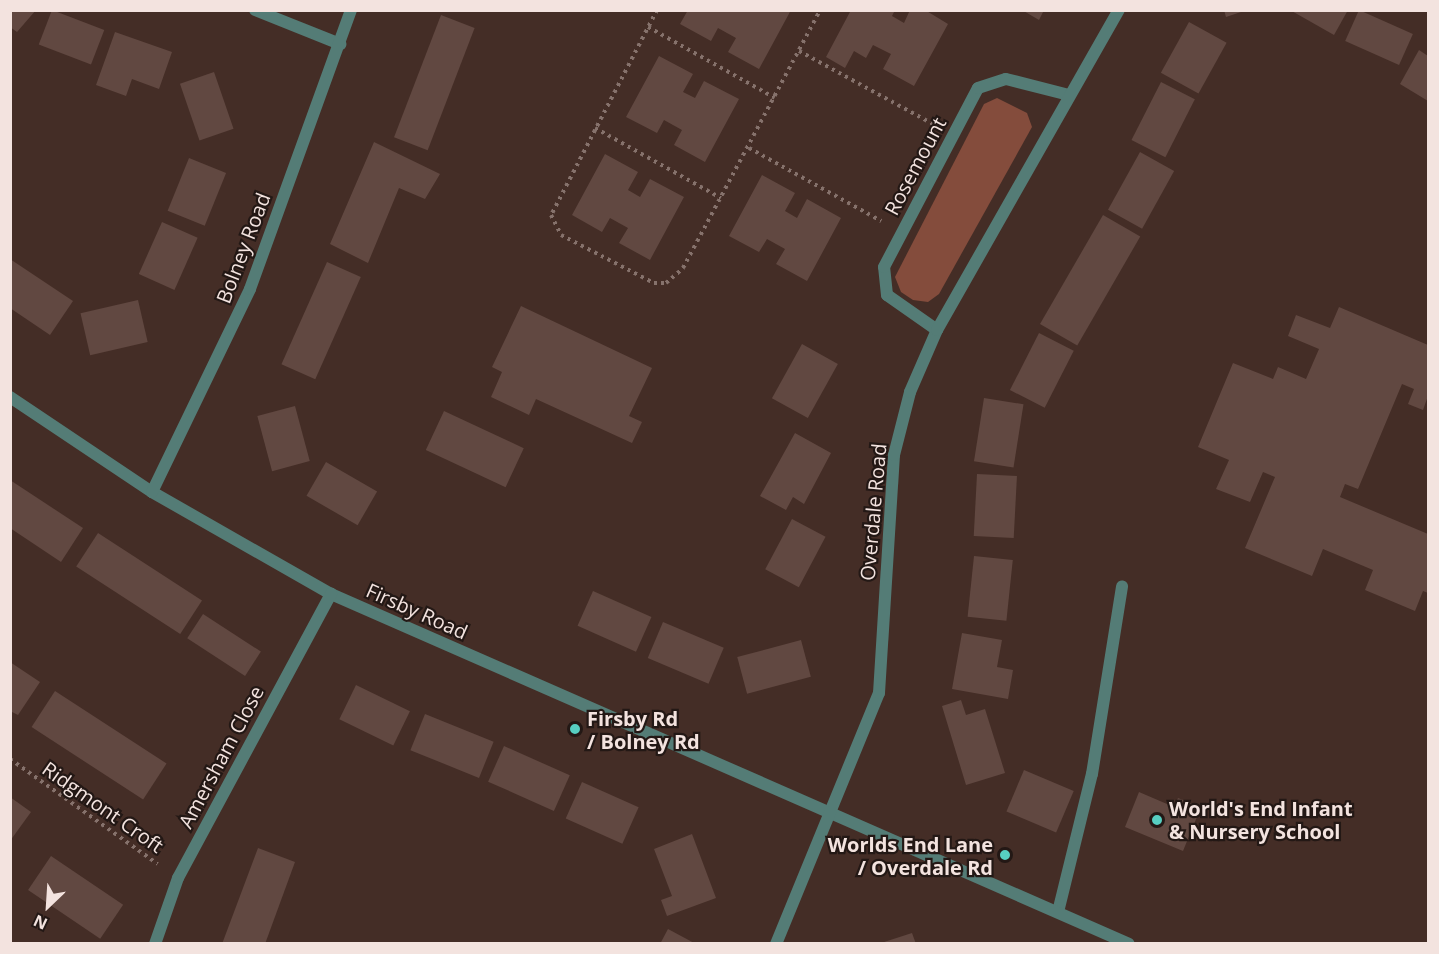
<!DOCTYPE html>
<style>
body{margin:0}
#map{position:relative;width:1439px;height:954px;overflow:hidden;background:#442d26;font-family:"Open Sans",sans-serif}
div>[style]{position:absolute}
.green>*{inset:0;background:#844c3c}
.building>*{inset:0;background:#614841;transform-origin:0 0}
.path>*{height:4px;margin-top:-2px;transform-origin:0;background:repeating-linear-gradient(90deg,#86726c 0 3px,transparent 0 7.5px)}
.service>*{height:12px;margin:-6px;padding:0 6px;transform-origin:6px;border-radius:6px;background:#547c76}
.minor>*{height:12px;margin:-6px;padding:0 6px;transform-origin:6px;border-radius:6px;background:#547c76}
.dots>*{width:16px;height:16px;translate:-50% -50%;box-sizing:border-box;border:3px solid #231815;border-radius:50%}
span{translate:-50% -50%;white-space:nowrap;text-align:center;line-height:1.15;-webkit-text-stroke:4.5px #231815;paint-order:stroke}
.street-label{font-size:20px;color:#f3e3df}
.poi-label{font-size:20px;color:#f3e3df;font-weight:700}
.left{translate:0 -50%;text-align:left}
.right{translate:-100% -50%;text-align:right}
.frame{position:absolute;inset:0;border:12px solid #f3e3df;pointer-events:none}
.north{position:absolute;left:18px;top:876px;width:60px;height:60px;-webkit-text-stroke:4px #231815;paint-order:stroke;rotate:205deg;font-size:16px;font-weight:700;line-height:24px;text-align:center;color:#f3e3df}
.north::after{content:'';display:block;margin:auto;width:21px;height:27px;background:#f3e3df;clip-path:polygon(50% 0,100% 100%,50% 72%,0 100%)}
</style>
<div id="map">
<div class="green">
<i style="clip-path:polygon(997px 98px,1027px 113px,1032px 127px,939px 294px,928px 302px,913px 300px,901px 292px,895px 277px,984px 104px)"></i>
</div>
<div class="building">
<i style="clip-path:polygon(10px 10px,36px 10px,17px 32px,10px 27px)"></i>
<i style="left:52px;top:10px;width:56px;height:37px;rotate:21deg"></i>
<i style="clip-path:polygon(688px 10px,791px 10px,759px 69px,728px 52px,736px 38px,718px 28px,711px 41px,680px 24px)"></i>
<i style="clip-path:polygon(851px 10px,895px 10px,892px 16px,904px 23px,910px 10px,925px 10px,948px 24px,914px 86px,883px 69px,891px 54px,873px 45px,866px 58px,854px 51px,845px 68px,826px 57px)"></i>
<i style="clip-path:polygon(1022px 10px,1044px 10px,1039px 20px)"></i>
<i style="clip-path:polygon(1224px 10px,1244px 10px,1244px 11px,1226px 17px)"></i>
<i style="clip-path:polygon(1290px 10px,1348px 10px,1334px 35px)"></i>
<i style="left:1359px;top:10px;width:59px;height:34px;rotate:24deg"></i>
<i style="left:441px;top:15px;width:36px;height:131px;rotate:21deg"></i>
<i style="left:1189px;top:22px;width:43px;height:58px;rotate:29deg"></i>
<i style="clip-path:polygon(115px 32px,172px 52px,159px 89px,132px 79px,126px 96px,96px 85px)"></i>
<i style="clip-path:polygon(1419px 50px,1428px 56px,1428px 101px,1400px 84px)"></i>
<i style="clip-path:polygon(659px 56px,693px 74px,683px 92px,695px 98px,704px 81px,739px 99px,705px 162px,674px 145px,682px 130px,664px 120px,657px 133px,626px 117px)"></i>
<i style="left:214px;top:72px;width:60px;height:36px;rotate:71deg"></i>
<i style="left:1161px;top:82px;width:38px;height:65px;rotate:27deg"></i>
<i style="clip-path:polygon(374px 142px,440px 174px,425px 199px,399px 188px,368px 263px,330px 244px)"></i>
<i style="left:1140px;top:152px;width:39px;height:66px;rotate:29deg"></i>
<i style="clip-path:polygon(605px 154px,638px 172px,628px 190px,640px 197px,650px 179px,684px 197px,650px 260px,619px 243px,628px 228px,610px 218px,602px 232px,572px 215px)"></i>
<i style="left:189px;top:158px;width:40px;height:57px;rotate:22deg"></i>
<i style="clip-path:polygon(762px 175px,795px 193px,785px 211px,797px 218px,807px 199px,841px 218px,807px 281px,776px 264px,785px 249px,767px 239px,759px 252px,729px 236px)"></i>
<i style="left:1103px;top:215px;width:43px;height:126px;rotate:30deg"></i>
<i style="left:162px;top:222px;width:39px;height:57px;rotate:24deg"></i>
<i style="clip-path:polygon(10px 259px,73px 301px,50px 335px,10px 308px)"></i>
<i style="left:327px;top:262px;width:37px;height:112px;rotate:24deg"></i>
<i style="left:138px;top:300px;width:43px;height:59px;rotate:77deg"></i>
<i style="clip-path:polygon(521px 306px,652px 368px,629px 416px,642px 422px,632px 443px,536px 399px,529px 415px,491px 397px,502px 372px,492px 367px)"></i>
<i style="clip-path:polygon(1339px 307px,1428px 345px,1428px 396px,1423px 410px,1408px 404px,1414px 389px,1402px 384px,1358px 489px,1345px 484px,1340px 497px,1428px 534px,1428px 593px,1423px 591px,1415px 611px,1365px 590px,1373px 570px,1323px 549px,1312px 576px,1245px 548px,1275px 477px,1263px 472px,1250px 502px,1216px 489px,1229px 460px,1198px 447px,1233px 363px,1273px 379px,1278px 367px,1306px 379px,1319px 349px,1288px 336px,1296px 315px,1330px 328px)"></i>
<i style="left:1039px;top:333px;width:39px;height:64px;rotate:27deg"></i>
<i style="left:802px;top:344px;width:41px;height:62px;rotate:29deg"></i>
<i style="left:984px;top:398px;width:40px;height:64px;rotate:9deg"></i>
<i style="left:295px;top:406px;width:57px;height:39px;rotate:75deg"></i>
<i style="left:444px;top:411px;width:88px;height:43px;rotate:25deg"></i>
<i style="clip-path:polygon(795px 433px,831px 453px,804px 504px,793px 497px,786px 510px,760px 496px)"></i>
<i style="left:326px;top:462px;width:59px;height:39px;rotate:30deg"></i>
<i style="left:977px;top:474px;width:40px;height:62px;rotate:3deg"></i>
<i style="clip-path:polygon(10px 480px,83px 528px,61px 562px,10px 528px)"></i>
<i style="left:792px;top:519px;width:38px;height:57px;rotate:28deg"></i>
<i style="left:98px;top:533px;width:124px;height:40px;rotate:33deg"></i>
<i style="left:974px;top:556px;width:39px;height:61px;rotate:6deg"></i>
<i style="left:593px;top:591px;width:64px;height:38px;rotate:24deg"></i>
<i style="left:203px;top:614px;width:69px;height:29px;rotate:33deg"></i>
<i style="left:663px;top:622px;width:66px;height:39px;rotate:23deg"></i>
<i style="clip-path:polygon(962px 633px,1002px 640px,997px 667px,1013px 670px,1008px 699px,952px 689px)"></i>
<i style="left:801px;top:640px;width:38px;height:66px;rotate:75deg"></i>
<i style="clip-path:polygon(10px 662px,40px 682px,18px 715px,10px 711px)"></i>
<i style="left:356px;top:685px;width:60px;height:38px;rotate:26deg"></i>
<i style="left:55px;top:691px;width:133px;height:43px;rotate:33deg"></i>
<i style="clip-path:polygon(961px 700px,966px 715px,985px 709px,1005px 773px,966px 785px,942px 706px)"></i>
<i style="left:425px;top:714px;width:74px;height:39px;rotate:22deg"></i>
<i style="left:504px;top:746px;width:72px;height:39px;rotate:24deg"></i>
<i style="left:1024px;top:770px;width:54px;height:45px;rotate:23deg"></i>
<i style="left:582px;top:782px;width:62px;height:40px;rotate:24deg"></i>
<i style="clip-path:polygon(1139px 792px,1174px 807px,1178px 798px,1201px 807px,1183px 851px,1125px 827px)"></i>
<i style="clip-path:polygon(10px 797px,31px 812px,10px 841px)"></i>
<i style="clip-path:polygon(692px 834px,716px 898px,667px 916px,661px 900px,672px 896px,654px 849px)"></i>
<i style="clip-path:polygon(258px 848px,295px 862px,265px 944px,222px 944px)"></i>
<i style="left:51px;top:856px;width:87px;height:41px;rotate:34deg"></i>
<i style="clip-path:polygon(668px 929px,696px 944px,660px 944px)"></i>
<i style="clip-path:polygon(912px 933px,916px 944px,881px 944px,881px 943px)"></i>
</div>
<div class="path">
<i style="left:657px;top:10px;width:231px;rotate:117.3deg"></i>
<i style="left:551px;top:215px;width:22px;rotate:63deg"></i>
<i style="left:561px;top:235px;width:105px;rotate:27.3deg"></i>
<i style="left:654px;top:283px;width:12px"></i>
<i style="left:666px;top:283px;width:23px;rotate:-41deg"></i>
<i style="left:683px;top:268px;width:292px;rotate:-62deg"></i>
<i style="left:648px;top:27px;width:145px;rotate:29.2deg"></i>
<i style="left:799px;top:51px;width:153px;rotate:28.6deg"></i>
<i style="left:595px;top:128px;width:144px;rotate:29.1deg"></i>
<i style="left:749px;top:148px;width:151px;rotate:28.9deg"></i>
<i style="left:10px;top:759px;width:181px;rotate:35.4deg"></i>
</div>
<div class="service">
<i style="left:1058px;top:912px;width:142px;rotate:-76.2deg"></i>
<i style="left:1092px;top:774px;width:190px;rotate:-80.9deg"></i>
</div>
<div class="minor">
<i style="left:255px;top:10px;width:92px;rotate:21.8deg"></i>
<i style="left:937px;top:330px;width:61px;rotate:-145deg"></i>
<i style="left:887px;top:295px;width:28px;rotate:-96deg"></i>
<i style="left:884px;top:267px;width:202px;rotate:-62.3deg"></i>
<i style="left:978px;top:88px;width:29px;rotate:-18deg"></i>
<i style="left:1006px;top:79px;width:65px;rotate:14.3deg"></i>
<i style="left:10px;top:397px;width:171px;rotate:33.8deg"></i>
<i style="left:152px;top:492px;width:206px;rotate:29.7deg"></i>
<i style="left:331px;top:594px;width:871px;rotate:23.68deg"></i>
<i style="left:152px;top:492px;width:225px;rotate:-64.2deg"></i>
<i style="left:250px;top:289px;width:297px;rotate:-70.1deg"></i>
<i style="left:155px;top:944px;width:70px;rotate:-70.8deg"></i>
<i style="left:178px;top:878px;width:323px;rotate:-61.7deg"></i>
<i style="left:776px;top:944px;width:271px;rotate:-67.7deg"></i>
<i style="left:879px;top:693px;width:238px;rotate:-86.4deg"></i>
<i style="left:894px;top:455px;width:65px;rotate:-75.7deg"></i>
<i style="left:910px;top:392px;width:68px;rotate:-66.5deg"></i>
<i style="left:937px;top:330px;width:368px;rotate:-60.4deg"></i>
</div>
<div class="dots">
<i style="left:575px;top:729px;background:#57cec1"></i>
<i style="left:1157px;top:820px;background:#57cec1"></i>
<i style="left:1005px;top:855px;background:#57cec1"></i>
</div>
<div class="street-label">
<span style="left:915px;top:166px;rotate:-62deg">Rosemount</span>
<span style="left:243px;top:248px;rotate:-69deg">Bolney Road</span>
<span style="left:873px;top:512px;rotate:-85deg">Overdale Road</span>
<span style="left:417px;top:611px;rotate:24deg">Firsby Road</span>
<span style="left:221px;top:757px;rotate:-62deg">Amersham Close</span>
<span style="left:103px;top:807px;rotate:35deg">Ridgmont Croft</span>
</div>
<div class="poi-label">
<span class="left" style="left:587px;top:730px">Firsby Rd<br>/ Bolney Rd</span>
<span class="left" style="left:1169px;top:820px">World's End Infant<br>&amp; Nursery School</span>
<span class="right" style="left:993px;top:856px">Worlds End Lane<br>/ Overdale Rd</span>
</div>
<div class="frame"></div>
<div class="north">N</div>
</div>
